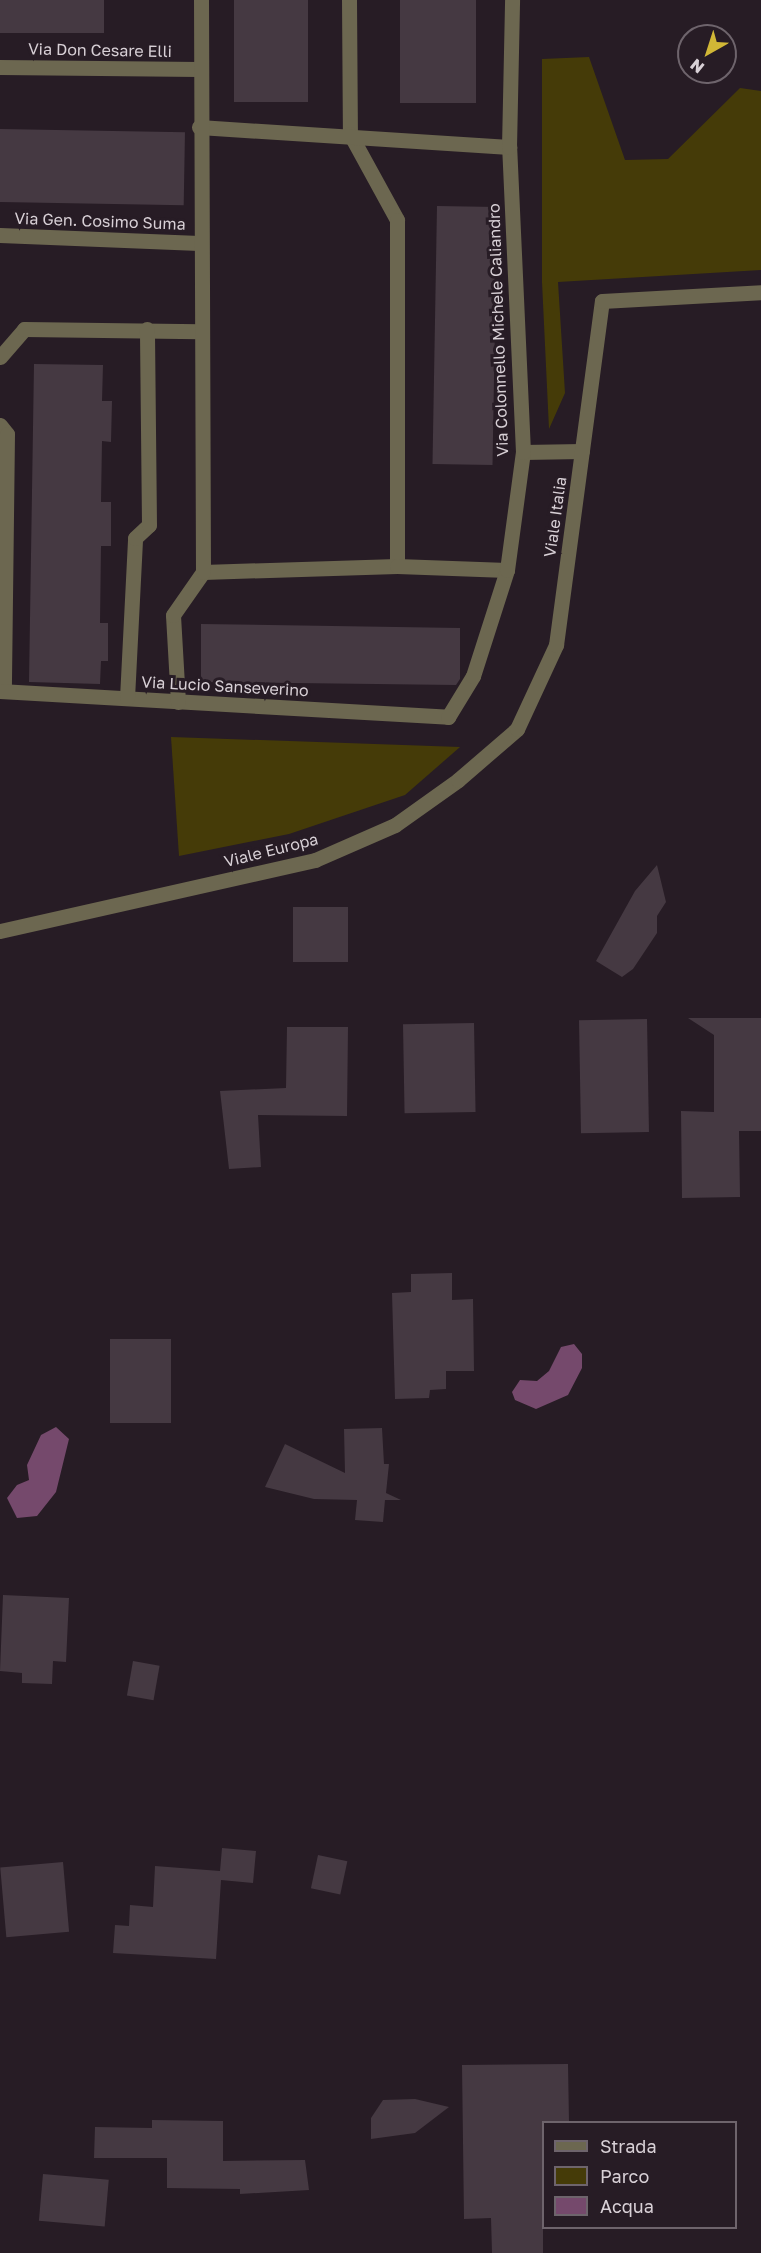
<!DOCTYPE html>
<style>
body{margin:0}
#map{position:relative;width:761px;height:2253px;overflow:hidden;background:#271c25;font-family:"Golos Text",sans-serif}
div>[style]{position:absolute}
.green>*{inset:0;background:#453b08}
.water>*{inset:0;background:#75496c}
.building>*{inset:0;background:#453942;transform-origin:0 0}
.minor>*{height:15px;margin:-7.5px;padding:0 7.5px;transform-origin:7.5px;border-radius:7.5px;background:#6c6750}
span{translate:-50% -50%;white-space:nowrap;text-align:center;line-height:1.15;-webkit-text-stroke:6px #271c25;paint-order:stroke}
.street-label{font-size:16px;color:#d8d0d6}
.legend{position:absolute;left:542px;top:2121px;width:195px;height:108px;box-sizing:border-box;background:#271c25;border:2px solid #6e646c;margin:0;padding:8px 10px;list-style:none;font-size:18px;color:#d8d0d6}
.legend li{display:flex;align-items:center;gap:12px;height:30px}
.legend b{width:30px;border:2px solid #6e646c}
.north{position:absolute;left:677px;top:24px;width:60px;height:60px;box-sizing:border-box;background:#271c25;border:2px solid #6e646c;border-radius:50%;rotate:219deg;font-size:16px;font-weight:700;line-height:24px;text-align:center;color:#d8d0d6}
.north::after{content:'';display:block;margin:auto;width:21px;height:27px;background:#d1b736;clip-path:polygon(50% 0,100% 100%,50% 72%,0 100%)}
</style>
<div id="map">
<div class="green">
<i style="clip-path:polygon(589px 57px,625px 160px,668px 159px,740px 88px,761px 91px,761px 270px,558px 282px,565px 393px,549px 429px,542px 282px,542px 59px)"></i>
<i style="clip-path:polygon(171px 737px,460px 747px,405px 795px,289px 834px,179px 856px)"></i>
</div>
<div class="water">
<i style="clip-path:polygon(574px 1344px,582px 1354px,582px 1368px,568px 1395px,536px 1409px,515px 1400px,512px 1392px,520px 1380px,537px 1381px,549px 1371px,561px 1347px)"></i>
<i style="clip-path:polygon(56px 1427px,69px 1439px,56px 1492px,37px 1516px,17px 1518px,7px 1498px,17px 1485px,29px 1480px,27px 1465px,41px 1435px)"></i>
</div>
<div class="building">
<i style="left:0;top:0;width:104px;height:33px"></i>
<i style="left:234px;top:0;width:74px;height:102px"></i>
<i style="left:400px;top:0;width:76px;height:103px"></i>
<i style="left:0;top:129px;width:185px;height:73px;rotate:1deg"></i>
<i style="left:437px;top:206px;width:60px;height:258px;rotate:1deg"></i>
<i style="clip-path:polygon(34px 364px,103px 365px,102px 401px,112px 401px,111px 442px,102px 441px,101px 502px,111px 502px,111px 546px,101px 546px,100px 623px,108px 623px,108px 661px,101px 661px,100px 684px,29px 682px)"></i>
<i style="clip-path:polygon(201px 624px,460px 628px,460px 679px,456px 685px,201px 682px)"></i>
<i style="clip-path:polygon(657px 865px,666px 902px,657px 916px,657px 933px,633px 969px,622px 977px,596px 961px,635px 891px)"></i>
<i style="left:348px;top:907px;width:55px;height:55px;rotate:90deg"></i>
<i style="clip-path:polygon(688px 1018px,761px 1018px,761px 1131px,739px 1131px,740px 1197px,682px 1198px,681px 1111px,714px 1112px,714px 1035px)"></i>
<i style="left:647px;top:1019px;width:113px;height:68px;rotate:89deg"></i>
<i style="left:474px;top:1023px;width:89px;height:71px;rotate:89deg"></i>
<i style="clip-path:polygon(287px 1027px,348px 1027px,347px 1116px,258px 1115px,261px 1167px,229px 1169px,220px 1091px,286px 1088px)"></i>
<i style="clip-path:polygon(452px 1273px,452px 1300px,473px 1299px,474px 1371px,446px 1371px,446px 1389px,430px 1390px,429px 1398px,395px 1399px,392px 1293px,411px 1292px,411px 1274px)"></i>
<i style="left:110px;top:1339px;width:61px;height:84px"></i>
<i style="clip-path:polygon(382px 1428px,384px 1464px,389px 1464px,386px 1493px,401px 1500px,385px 1500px,383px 1522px,355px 1520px,357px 1500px,314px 1499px,265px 1487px,285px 1444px,345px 1473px,344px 1429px)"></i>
<i style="clip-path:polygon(3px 1595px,69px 1598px,66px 1662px,53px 1661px,52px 1684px,22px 1683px,22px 1673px,0 1671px)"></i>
<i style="left:133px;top:1661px;width:27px;height:35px;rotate:10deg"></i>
<i style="clip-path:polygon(222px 1848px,256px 1851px,253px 1883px,221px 1880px,216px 1959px,113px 1953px,115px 1925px,129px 1926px,130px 1905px,153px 1907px,155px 1866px,220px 1871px)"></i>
<i style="left:318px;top:1855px;width:30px;height:34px;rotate:12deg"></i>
<i style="left:63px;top:1862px;width:70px;height:63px;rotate:85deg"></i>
<i style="clip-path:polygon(568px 2064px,569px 2122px,543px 2122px,543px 2253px,492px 2253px,491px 2218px,464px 2219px,462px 2065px)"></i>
<i style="clip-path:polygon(415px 2099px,449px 2107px,415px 2133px,371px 2139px,371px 2118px,383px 2100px)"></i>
<i style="clip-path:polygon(152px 2120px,223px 2121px,223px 2161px,305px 2160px,309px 2190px,240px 2194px,240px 2189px,167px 2188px,167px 2158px,94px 2158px,95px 2127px,152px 2128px)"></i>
<i style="left:43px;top:2174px;width:66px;height:47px;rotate:5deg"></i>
</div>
<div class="minor">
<i style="left:349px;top:0;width:134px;rotate:89.6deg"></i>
<i style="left:350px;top:134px;width:98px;rotate:61.3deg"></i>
<i style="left:397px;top:220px;width:346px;rotate:90deg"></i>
<i style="left:0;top:67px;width:199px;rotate:0.6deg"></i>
<i style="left:199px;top:127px;width:311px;rotate:3.7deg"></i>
<i style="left:0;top:235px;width:199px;rotate:2.3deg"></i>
<i style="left:0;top:357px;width:37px;rotate:-49deg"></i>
<i style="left:24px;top:329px;width:176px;rotate:0.7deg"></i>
<i style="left:0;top:425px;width:11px;rotate:52deg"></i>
<i style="left:7px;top:434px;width:257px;rotate:90.7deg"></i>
<i style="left:523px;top:452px;width:59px;rotate:-1deg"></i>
<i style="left:203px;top:572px;width:194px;rotate:-1.8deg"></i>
<i style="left:397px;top:566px;width:110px;rotate:2.1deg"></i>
<i style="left:0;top:691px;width:449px;rotate:3.3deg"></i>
<i style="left:448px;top:717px;width:48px;rotate:-58.6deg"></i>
<i style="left:473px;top:676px;width:111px;rotate:-72.2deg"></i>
<i style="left:507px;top:570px;width:119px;rotate:-82.3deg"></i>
<i style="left:523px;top:452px;width:305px;rotate:-92.6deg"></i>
<i style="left:509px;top:147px;width:147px;rotate:-88.8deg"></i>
<i style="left:127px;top:698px;width:160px;rotate:-87.1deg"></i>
<i style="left:135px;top:538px;width:19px;rotate:-43deg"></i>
<i style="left:149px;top:525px;width:196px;rotate:-90.6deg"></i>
<i style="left:178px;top:702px;width:87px;rotate:-93.3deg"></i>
<i style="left:173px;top:615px;width:52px;rotate:-55.1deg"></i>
<i style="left:203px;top:572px;width:572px;rotate:-90.2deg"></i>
<i style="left:0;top:931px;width:323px;rotate:-12.7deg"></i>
<i style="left:315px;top:860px;width:87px;rotate:-23.6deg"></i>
<i style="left:395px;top:825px;width:77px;rotate:-35.5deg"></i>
<i style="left:458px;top:780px;width:78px;rotate:-40.8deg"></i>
<i style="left:517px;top:729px;width:93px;rotate:-65.1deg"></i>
<i style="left:556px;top:645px;width:347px;rotate:-82.4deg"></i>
<i style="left:602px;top:301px;width:159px;rotate:-3.2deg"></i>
</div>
<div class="street-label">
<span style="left:100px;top:50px;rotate:1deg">Via Don Cesare Elli</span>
<span style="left:100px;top:221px;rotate:2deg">Via Gen. Cosimo Suma</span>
<span style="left:498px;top:330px;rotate:-92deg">Via Colonnello Michele Caliandro</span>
<span style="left:555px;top:517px;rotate:-82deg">Viale Italia</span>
<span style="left:225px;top:686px;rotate:3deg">Via Lucio Sanseverino</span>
<span style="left:271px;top:850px;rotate:-14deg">Viale Europa</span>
</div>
<ul class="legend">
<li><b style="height:8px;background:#6c6750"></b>Strada</li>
<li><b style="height:16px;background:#453b08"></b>Parco</li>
<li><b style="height:16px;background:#75496c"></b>Acqua</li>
</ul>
<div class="north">N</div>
</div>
